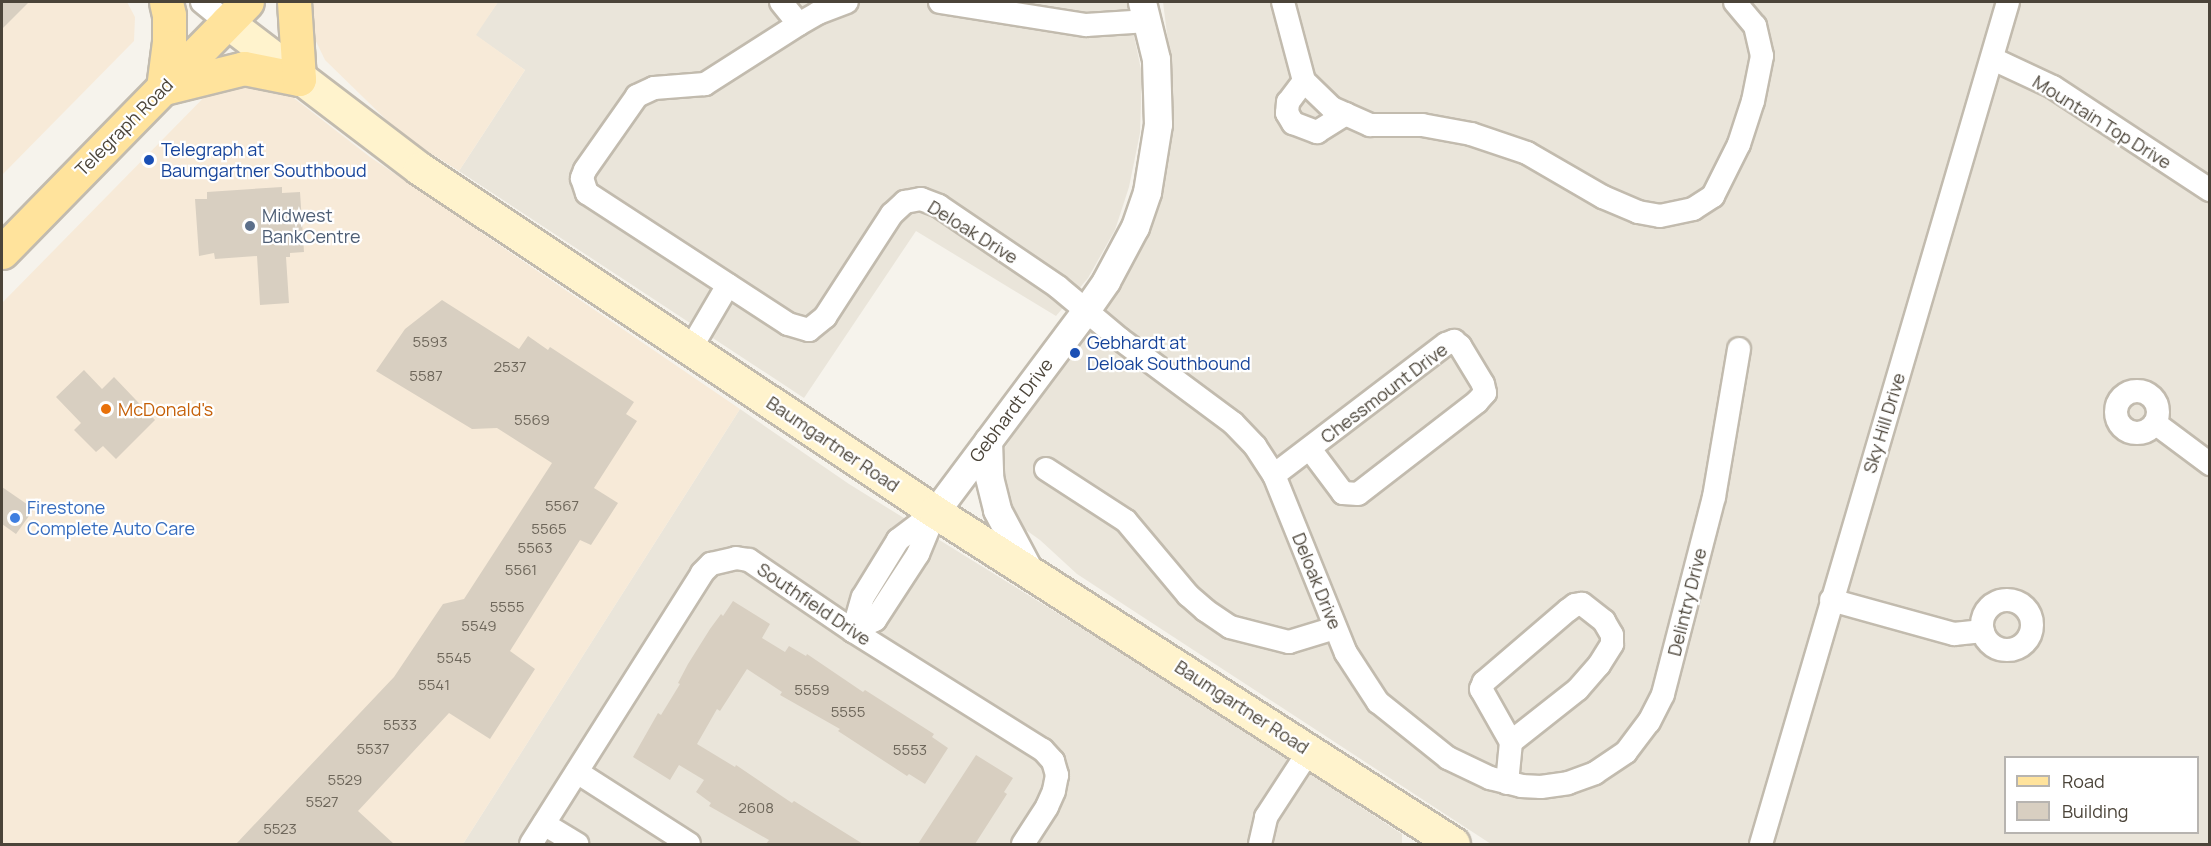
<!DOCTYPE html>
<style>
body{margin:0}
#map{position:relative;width:2211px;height:846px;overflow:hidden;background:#f6f3ec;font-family:Manrope,sans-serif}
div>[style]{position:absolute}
.residential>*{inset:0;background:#eae5da}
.commercial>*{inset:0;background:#f7ead8}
.building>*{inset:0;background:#d8cfc1}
.roads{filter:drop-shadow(2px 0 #c2bbae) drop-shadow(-2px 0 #c2bbae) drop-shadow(0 2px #c2bbae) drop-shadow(0 -2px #c2bbae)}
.minor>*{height:22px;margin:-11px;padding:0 11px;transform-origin:11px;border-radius:11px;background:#fff}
.minor>.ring{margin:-11px;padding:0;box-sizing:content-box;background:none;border:22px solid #fff;border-radius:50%}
.tertiary>*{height:27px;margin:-13.5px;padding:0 13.5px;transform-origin:13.5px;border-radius:13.5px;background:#fff}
.secondary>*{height:32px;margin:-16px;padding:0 16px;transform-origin:16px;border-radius:16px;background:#fff3cd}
.primary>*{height:33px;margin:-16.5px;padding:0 16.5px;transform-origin:16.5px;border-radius:16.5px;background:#ffe39c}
.dots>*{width:16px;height:16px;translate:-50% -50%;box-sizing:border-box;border:3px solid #fff;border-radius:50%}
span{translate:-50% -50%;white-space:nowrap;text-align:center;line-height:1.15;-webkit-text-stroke:4.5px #fff;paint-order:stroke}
.number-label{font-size:15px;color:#6e675b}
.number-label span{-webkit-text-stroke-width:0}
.street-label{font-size:18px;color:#4b4439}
.transit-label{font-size:18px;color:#164399}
.left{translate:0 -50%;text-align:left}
.service-label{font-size:18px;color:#4e5e75}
.food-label{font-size:18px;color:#c56008}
.shop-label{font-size:18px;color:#366cbe}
.frame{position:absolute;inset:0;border:3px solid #4b4439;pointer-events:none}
.legend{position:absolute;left:2004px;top:756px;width:195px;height:78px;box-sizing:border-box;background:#fff;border:2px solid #b7b4b0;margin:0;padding:8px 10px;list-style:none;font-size:18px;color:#4b4439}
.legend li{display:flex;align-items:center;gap:12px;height:30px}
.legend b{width:30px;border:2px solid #b7b4b0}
</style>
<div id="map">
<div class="residential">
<i style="clip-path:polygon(498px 2px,1127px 2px,1142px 74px,1140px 133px,1129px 187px,1115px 230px,1088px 278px,1056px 316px,916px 231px,804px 398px,459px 171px,525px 70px,475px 35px)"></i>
<i style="clip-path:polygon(evenodd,1163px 2px,2209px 2px,2209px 844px,1491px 844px,1077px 574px,1040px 540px,1009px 518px,999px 469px,1004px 449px,1139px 252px,1156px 206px,1172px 132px,1172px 73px,1163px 2px,2006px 758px,2198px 758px,2198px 832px,2006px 832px,2006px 758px)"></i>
<i style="clip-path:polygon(740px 409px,849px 484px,1201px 702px,1402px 834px,1402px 844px,463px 844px)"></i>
</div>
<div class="commercial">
<i style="clip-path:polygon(2px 2px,127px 2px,135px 17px,134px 41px,2px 175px)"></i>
<i style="clip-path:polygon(306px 2px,498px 2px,476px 35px,525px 70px,459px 171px,403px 136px,325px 60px,312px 33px)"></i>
<i style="clip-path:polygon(221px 80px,281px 88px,370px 157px,740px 409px,463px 844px,2px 844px,2px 303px)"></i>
</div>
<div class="building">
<i style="clip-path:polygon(2px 2px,29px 2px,2px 29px)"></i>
<i style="clip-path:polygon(282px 187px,282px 193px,300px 192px,304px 252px,290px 253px,290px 257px,286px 257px,289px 303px,260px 305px,257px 256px,215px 259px,214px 253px,199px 256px,195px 199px,207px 199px,207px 192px)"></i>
<i style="clip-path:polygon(442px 300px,519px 349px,528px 336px,548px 350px,550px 347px,634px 402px,626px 414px,637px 421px,594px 488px,618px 503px,591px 545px,580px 540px,510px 651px,535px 669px,490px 739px,449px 713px,358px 811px,394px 844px,236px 844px,394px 677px,443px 604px,464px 599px,552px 463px,497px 428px,472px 429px,376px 371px,405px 329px)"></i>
<i style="clip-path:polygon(84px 370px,102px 389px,114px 377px,155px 420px,116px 459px,103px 446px,96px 452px,74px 430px,81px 423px,56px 397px)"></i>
<i style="clip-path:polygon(2px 487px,34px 509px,16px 534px,2px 524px)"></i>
<i style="clip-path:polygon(733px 601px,770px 624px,762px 638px,785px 652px,789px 646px,806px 656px,807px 654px,863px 692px,865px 690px,934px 734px,932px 737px,948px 748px,925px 784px,909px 774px,907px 776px,838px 731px,840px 729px,780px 695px,782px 692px,747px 669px,720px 711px,717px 709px,697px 744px,735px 767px,736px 765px,792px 803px,794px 801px,863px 844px,766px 844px,769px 840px,709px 806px,711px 803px,696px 792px,704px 780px,679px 765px,670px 780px,633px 757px,658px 713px,661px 715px,680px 684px,678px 683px,688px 664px,710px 629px,721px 614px,723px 616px)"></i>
<i style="clip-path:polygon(976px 755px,1013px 778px,1004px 792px,1007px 794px,975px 844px,918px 844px)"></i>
</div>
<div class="roads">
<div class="minor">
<i style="left:202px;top:2px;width:32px;rotate:39deg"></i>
<i style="left:781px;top:2px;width:28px;rotate:51deg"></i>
<i style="left:799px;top:24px;width:112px;rotate:147.4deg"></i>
<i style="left:705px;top:84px;width:51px;rotate:175.5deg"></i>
<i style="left:654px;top:88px;width:19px;rotate:155deg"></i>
<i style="left:637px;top:96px;width:90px;rotate:125.1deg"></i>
<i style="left:585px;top:170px;width:9px;rotate:111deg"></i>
<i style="left:582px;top:178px;width:16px;rotate:72deg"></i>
<i style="left:587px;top:193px;width:240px;rotate:33.1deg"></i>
<i style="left:788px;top:324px;width:22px;rotate:16deg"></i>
<i style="left:809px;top:330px;width:21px;rotate:-39deg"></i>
<i style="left:825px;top:317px;width:123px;rotate:-57deg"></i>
<i style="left:892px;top:214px;width:18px;rotate:-43deg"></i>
<i style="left:905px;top:202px;width:16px;rotate:-11deg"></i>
<i style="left:921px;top:199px;width:19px;rotate:21deg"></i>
<i style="left:939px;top:206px;width:144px;rotate:34.2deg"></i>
<i style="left:1058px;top:287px;width:81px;rotate:40deg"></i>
<i style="left:1120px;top:339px;width:141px;rotate:36.6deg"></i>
<i style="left:1233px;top:423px;width:32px;rotate:46deg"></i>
<i style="left:1255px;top:446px;width:35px;rotate:57deg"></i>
<i style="left:1274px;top:475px;width:192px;rotate:68deg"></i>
<i style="left:1346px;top:653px;width:59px;rotate:56.9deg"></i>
<i style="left:1378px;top:702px;width:90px;rotate:38.7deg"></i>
<i style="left:1448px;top:758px;width:47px;rotate:25.5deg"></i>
<i style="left:1490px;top:778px;width:32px;rotate:14deg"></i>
<i style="left:1521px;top:786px;width:20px;rotate:3deg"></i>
<i style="left:1541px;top:787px;width:27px;rotate:-8deg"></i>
<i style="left:1568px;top:783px;width:29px;rotate:-20deg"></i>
<i style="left:1595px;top:773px;width:37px;rotate:-34deg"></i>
<i style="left:1626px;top:752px;width:38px;rotate:-53deg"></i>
<i style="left:1649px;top:722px;width:31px;rotate:-63deg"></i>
<i style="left:1663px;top:694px;width:203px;rotate:-75.5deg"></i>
<i style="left:1714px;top:497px;width:150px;rotate:-80.4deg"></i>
<i style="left:940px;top:2px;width:148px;rotate:9deg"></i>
<i style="left:1086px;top:25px;width:62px;rotate:-3.7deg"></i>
<i style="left:1283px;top:2px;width:82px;rotate:75.1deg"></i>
<i style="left:1304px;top:81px;width:39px;rotate:44deg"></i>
<i style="left:1332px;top:108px;width:42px;rotate:24.1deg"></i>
<i style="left:1370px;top:125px;width:52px"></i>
<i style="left:1422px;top:125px;width:50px;rotate:10.4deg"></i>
<i style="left:1471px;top:134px;width:59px;rotate:18.7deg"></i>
<i style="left:1527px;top:153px;width:88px;rotate:30.1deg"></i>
<i style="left:1603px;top:197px;width:38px;rotate:23deg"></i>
<i style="left:1638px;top:212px;width:22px;rotate:10deg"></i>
<i style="left:1660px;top:216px;width:34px;rotate:-12deg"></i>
<i style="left:1693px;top:209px;width:24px;rotate:-33deg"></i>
<i style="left:1713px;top:196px;width:58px;rotate:-63.4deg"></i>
<i style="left:1739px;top:144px;width:45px;rotate:-72deg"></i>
<i style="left:1753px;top:101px;width:46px;rotate:-78.7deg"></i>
<i style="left:1762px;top:56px;width:31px;rotate:-103deg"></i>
<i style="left:1755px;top:26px;width:31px;rotate:-130deg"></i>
<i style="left:799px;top:24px;width:22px;rotate:-30deg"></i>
<i style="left:818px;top:13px;width:31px;rotate:-21deg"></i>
<i style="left:1993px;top:59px;width:66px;rotate:25deg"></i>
<i style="left:2053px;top:87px;width:188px;rotate:33.3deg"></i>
<i style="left:1304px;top:81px;width:26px;rotate:127deg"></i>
<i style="left:1288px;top:102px;width:11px;rotate:95deg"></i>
<i style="left:1287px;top:113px;width:12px;rotate:59deg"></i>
<i style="left:1293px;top:123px;width:26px;rotate:21deg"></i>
<i style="left:1317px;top:132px;width:34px;rotate:-32deg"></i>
<i style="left:691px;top:348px;width:73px;rotate:-59.6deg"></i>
<i class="ring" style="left:2116px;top:391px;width:20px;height:20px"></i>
<i style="left:2155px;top:423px;width:69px;rotate:36.7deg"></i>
<i style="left:1046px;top:469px;width:95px;rotate:33deg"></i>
<i style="left:1126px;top:521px;width:97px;rotate:50deg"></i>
<i style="left:1188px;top:595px;width:23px;rotate:41deg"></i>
<i style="left:1205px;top:610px;width:30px;rotate:34deg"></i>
<i style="left:1230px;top:627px;width:61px;rotate:14.3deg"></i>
<i style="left:1289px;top:642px;width:48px;rotate:-16.9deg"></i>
<i style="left:1274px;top:475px;width:216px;rotate:-37.3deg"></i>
<i style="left:1446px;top:344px;width:9px;rotate:-21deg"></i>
<i style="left:1454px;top:341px;width:8px;rotate:40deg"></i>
<i style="left:1460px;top:346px;width:44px;rotate:58.8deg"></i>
<i style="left:1483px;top:384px;width:9px;rotate:77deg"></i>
<i style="left:1485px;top:393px;width:12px;rotate:132deg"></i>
<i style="left:1477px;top:402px;width:150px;rotate:142.3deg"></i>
<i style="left:1358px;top:494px;width:15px;rotate:-176deg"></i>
<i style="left:1343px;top:493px;width:55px;rotate:-126.9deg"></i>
<i style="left:1831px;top:600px;width:128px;rotate:15.5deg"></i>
<i style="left:1954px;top:634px;width:29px;rotate:-6deg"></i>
<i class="ring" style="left:1982px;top:600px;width:28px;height:28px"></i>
<i style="left:853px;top:631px;width:35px;rotate:-74deg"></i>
<i style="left:863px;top:597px;width:67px;rotate:-58.4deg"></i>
<i style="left:898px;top:540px;width:46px;rotate:-37.1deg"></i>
<i style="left:853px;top:631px;width:25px;rotate:-27deg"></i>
<i style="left:875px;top:620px;width:79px;rotate:-56.9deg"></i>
<i style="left:918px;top:554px;width:44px;rotate:-67.5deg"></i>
<i style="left:577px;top:772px;width:133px;rotate:32.7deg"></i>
<i style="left:1507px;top:783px;width:41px;rotate:-84.4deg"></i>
<i style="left:1511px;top:742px;width:85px;rotate:-38.3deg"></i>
<i style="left:1578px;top:689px;width:32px;rotate:-49deg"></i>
<i style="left:1599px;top:665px;width:25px;rotate:-58deg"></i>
<i style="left:1612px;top:644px;width:9px;rotate:-90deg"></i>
<i style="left:1612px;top:635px;width:16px;rotate:-120deg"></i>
<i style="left:1604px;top:621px;width:28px;rotate:-142deg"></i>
<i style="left:1582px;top:604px;width:7px;rotate:172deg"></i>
<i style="left:1575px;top:605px;width:9px;rotate:144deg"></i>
<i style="left:1568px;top:610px;width:111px;rotate:139.4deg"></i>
<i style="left:1484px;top:682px;width:8px;rotate:113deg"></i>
<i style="left:1481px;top:689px;width:61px;rotate:60.5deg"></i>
<i style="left:544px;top:824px;width:39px;rotate:31deg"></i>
<i style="left:531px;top:844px;width:320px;rotate:-57.7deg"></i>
<i style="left:702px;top:573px;width:13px;rotate:-45deg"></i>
<i style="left:711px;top:564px;width:26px;rotate:-13deg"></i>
<i style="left:736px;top:558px;width:13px;rotate:9deg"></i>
<i style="left:749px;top:560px;width:126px;rotate:34.3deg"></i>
<i style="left:853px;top:631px;width:224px;rotate:32.1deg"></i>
<i style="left:1043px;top:750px;width:15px;rotate:48deg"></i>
<i style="left:1053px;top:761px;width:15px;rotate:74deg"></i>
<i style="left:1057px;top:775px;width:16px;rotate:101deg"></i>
<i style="left:1054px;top:791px;width:17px;rotate:114deg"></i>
<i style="left:1047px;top:807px;width:44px;rotate:123deg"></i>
<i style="left:1260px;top:844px;width:28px;rotate:-77deg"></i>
<i style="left:1266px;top:817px;width:79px;rotate:-56.9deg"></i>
<i style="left:1761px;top:844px;width:877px;rotate:-73.65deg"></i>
</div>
<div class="tertiary">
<i style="left:988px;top:441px;width:36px;rotate:88deg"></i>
<i style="left:989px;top:477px;width:34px;rotate:76deg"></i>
<i style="left:997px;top:510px;width:70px;rotate:62deg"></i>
<i style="left:935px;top:512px;width:252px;rotate:-53.2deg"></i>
<i style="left:1086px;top:310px;width:35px;rotate:-55deg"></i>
<i style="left:1106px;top:281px;width:61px;rotate:-61.8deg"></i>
<i style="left:1135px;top:227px;width:37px;rotate:-71deg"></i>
<i style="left:1147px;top:192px;width:69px;rotate:-80.8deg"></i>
<i style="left:1158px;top:124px;width:65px;rotate:-91.8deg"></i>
<i style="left:1156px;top:59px;width:59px;rotate:-103.8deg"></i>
</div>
<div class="secondary">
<i style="left:227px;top:22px;width:243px;rotate:37.3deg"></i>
<i style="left:420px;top:169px;width:619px;rotate:33.66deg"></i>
<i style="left:935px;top:512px;width:616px;rotate:32.61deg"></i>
</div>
<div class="primary">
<i style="left:163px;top:88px;width:46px;rotate:-82.6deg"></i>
<i style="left:169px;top:42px;width:27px;rotate:-90deg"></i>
<i style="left:169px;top:15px;width:13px;rotate:-103deg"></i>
<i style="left:164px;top:88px;width:82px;rotate:-14deg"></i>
<i style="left:244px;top:68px;width:56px;rotate:11.3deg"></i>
<i style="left:299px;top:79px;width:77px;rotate:-93.7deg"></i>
<i style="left:2px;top:252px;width:350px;rotate:-45.6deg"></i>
</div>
</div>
<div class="dots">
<i style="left:149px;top:160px;background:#1a4fb4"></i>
<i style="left:250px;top:226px;background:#5c6f8a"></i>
<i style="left:1075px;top:353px;background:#1a4fb4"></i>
<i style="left:106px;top:409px;background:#e8710a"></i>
<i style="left:15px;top:518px;background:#3f7fe0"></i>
</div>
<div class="number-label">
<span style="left:430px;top:342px">5593</span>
<span style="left:510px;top:367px">2537</span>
<span style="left:426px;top:376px">5587</span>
<span style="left:532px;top:420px">5569</span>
<span style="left:562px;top:506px">5567</span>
<span style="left:549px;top:529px">5565</span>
<span style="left:535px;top:548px">5563</span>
<span style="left:521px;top:570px">5561</span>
<span style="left:507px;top:607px">5555</span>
<span style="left:479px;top:626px">5549</span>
<span style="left:454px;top:658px">5545</span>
<span style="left:434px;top:685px">5541</span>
<span style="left:812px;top:690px">5559</span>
<span style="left:848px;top:712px">5555</span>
<span style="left:400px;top:725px">5533</span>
<span style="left:373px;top:749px">5537</span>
<span style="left:910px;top:750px">5553</span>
<span style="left:345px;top:780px">5529</span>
<span style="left:322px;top:802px">5527</span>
<span style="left:756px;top:808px">2608</span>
<span style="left:280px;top:829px">5523</span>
</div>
<div class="street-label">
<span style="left:2102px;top:122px;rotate:32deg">Mountain Top Drive</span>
<span style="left:124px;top:127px;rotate:-45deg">Telegraph Road</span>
<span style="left:973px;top:232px;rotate:32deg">Deloak Drive</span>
<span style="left:1384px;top:393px;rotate:-37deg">Chessmount Drive</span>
<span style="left:1011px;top:410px;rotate:-53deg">Gebhardt Drive</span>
<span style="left:1884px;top:423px;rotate:-73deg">Sky Hill Drive</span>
<span style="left:833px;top:444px;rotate:34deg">Baumgartner Road</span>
<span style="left:1317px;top:581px;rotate:68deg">Deloak Drive</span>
<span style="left:1687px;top:602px;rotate:-76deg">Delintry Drive</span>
<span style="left:814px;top:604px;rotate:34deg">Southfield Drive</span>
<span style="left:1242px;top:707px;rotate:33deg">Baumgartner Road</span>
</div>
<div class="transit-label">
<span class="left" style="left:161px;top:160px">Telegraph at<br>Baumgartner Southboud</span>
<span class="left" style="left:1087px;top:353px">Gebhardt at<br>Deloak Southbound</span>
</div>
<div class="service-label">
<span class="left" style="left:262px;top:226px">Midwest<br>BankCentre</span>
</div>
<div class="food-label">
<span class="left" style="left:118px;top:409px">McDonald's</span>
</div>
<div class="shop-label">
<span class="left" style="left:27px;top:518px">Firestone<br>Complete Auto Care</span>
</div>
<div class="frame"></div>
<ul class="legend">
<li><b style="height:8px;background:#ffe39c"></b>Road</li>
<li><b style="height:16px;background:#d8cfc1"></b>Building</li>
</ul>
</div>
